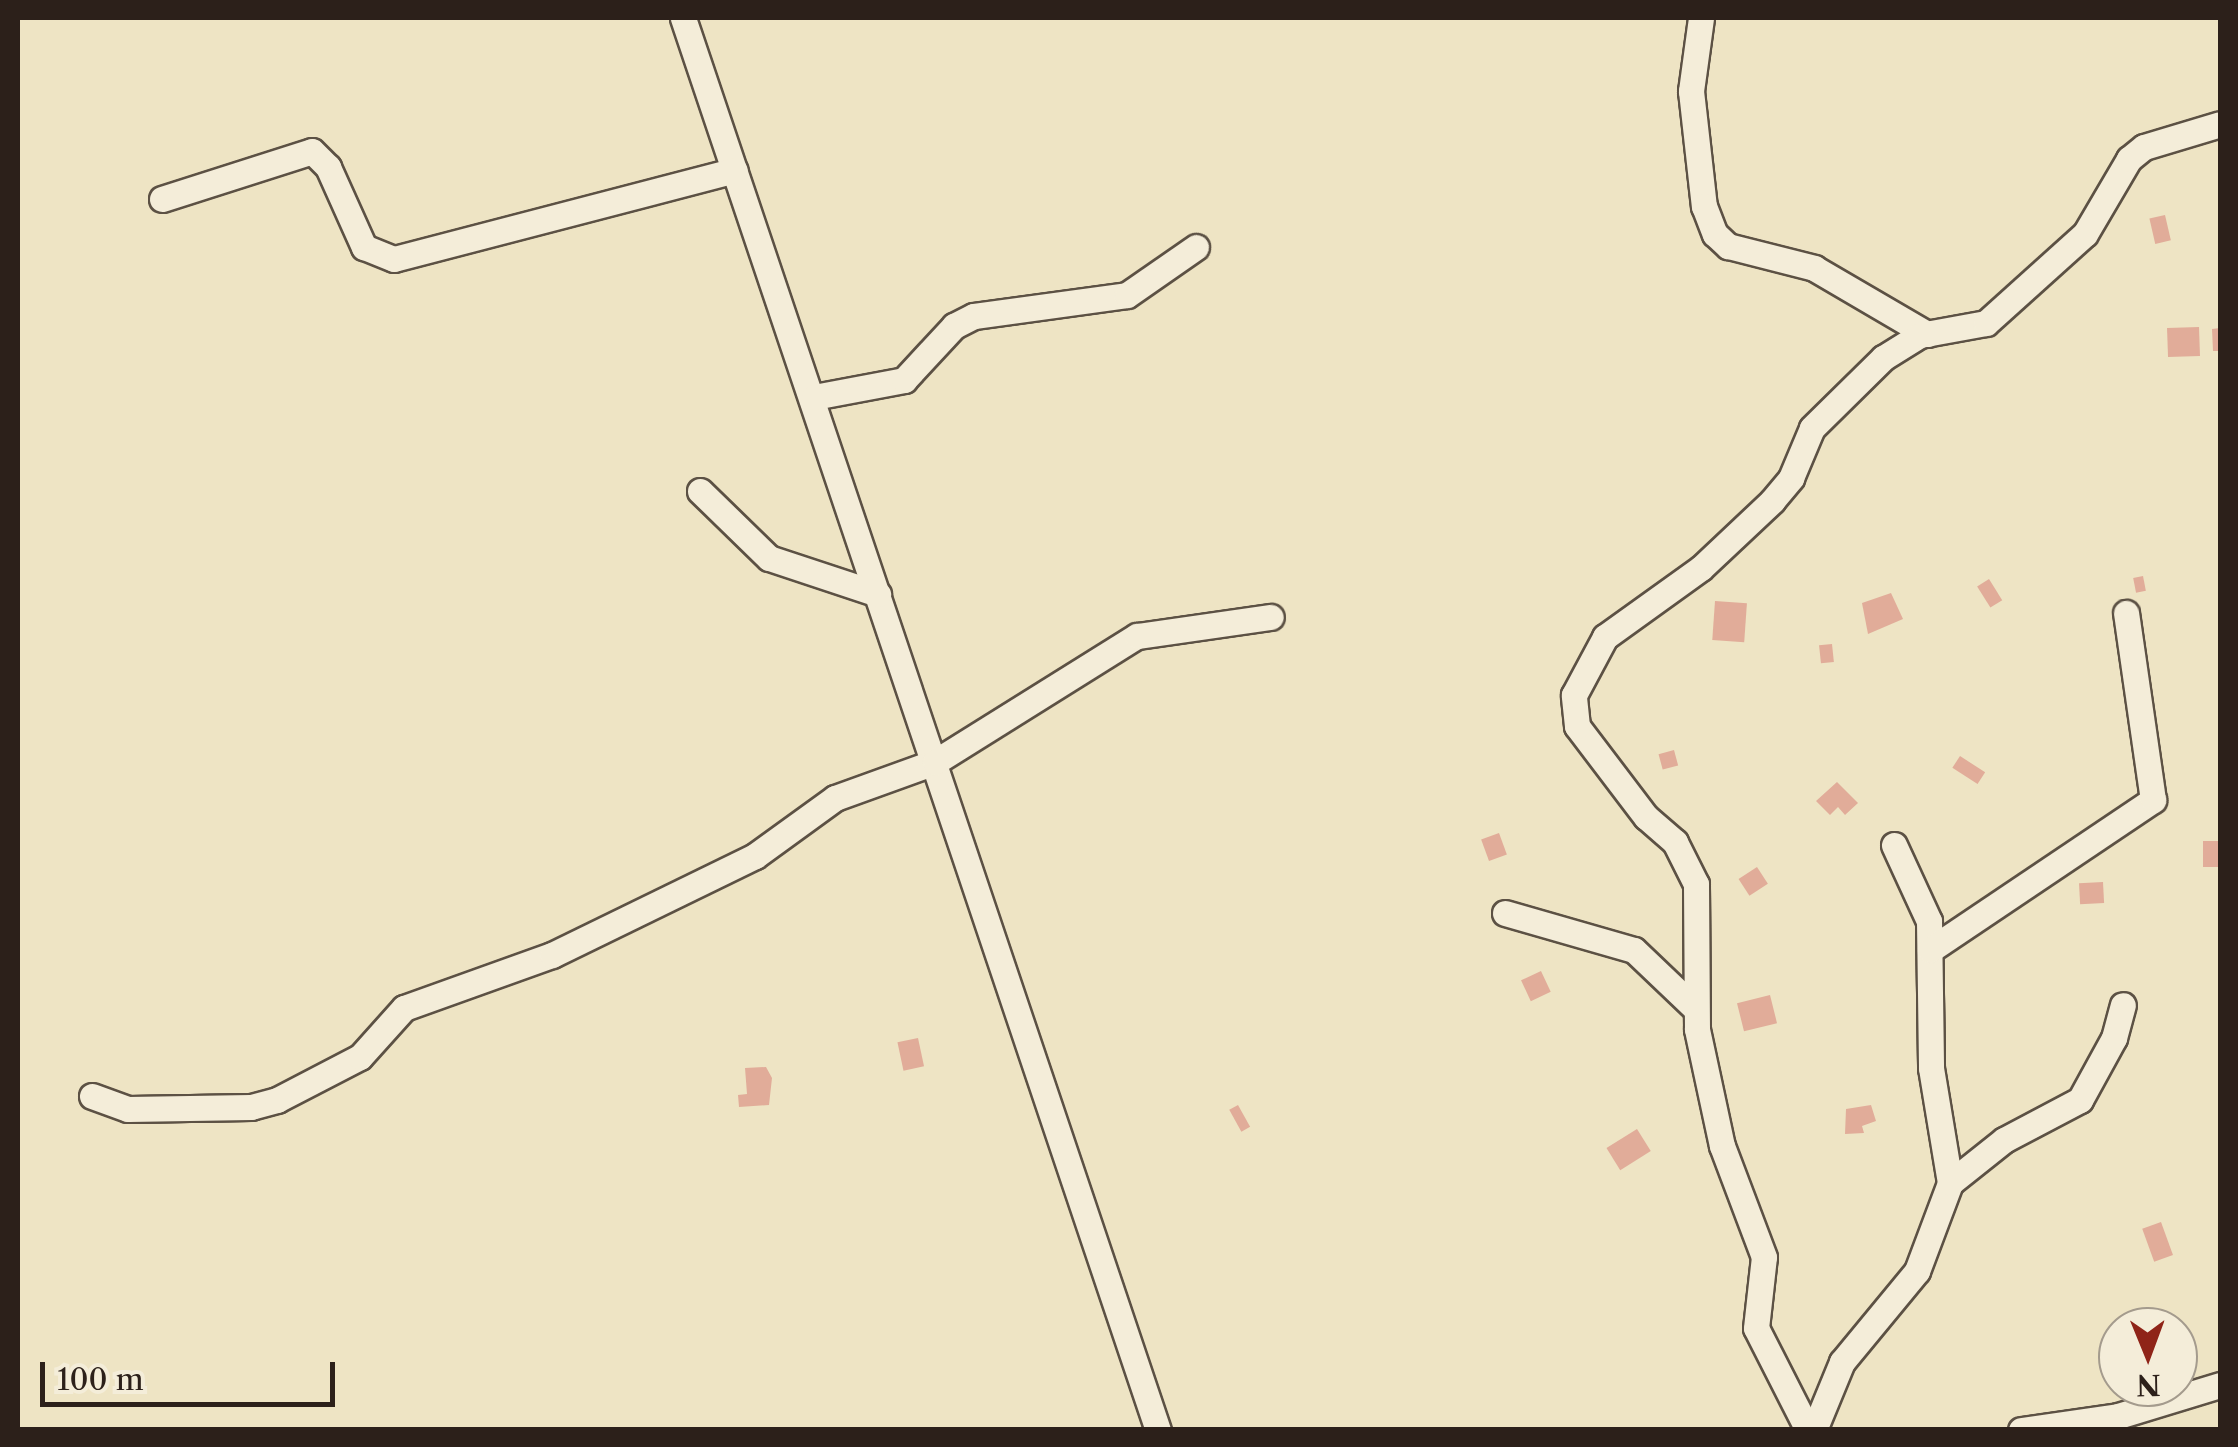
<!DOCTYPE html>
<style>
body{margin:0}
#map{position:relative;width:2238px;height:1447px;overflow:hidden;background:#eee4c4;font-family:"Libre Caslon Text",serif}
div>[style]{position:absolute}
.building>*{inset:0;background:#e1ac99;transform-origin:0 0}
.roads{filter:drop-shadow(2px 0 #5c5144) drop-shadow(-2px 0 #5c5144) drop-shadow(0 2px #5c5144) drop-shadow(0 -2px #5c5144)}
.minor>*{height:25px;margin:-12.5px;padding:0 12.5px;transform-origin:12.5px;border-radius:12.5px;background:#f4edd9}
span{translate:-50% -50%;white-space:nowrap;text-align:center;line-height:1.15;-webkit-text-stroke:8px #f4edd9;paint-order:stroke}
.frame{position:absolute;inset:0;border:20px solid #2c201a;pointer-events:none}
.north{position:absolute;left:2098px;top:1307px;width:100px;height:100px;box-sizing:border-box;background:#f4edd9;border:2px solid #a49b8d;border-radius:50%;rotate:179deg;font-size:28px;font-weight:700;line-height:40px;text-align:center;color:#2c201a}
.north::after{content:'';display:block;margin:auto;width:35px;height:45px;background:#8f2418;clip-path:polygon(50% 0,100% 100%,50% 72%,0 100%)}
.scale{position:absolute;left:40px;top:1362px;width:295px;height:45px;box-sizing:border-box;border:5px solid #2c201a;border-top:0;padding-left:12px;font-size:30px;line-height:35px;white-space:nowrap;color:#2c201a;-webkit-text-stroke:8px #f4edd9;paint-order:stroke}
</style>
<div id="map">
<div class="building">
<i style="left:2165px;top:215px;width:26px;height:16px;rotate:77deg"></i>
<i style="left:2199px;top:327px;width:29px;height:32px;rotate:88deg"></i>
<i style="clip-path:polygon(2220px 328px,2220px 351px,2213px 351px,2212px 329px)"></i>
<i style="left:2143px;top:576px;width:15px;height:10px;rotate:79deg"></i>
<i style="left:1989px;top:579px;width:25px;height:14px;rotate:58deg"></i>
<i style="clip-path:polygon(1891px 593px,1903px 619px,1868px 634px,1862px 603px)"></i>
<i style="left:1715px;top:601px;width:32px;height:39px;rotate:4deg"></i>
<i style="left:1832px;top:644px;width:18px;height:13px;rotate:84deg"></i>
<i style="left:1674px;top:750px;width:16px;height:16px;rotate:75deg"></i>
<i style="left:1960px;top:756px;width:30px;height:14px;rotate:33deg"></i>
<i style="clip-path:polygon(1837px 782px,1858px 803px,1845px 815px,1838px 807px,1830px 815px,1816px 801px)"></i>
<i style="left:1499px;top:833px;width:23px;height:19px;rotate:70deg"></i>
<i style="left:2203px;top:841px;width:17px;height:26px"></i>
<i style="left:1757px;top:867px;width:20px;height:22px;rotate:57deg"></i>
<i style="left:2103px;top:882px;width:21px;height:24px;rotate:87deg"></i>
<i style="left:1541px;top:971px;width:23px;height:22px;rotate:65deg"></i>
<i style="left:1770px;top:995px;width:29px;height:34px;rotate:76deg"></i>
<i style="left:918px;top:1038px;width:29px;height:21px;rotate:78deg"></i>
<i style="clip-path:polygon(766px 1067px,772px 1078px,769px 1105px,739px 1107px,738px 1095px,747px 1094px,745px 1068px)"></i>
<i style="left:1238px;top:1105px;width:25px;height:10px;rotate:61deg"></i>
<i style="clip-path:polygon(1871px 1105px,1876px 1121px,1862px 1126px,1864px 1133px,1845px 1134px,1846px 1109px)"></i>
<i style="left:1637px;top:1129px;width:26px;height:36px;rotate:58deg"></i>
<i style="left:2161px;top:1222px;width:35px;height:20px;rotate:70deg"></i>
</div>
<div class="roads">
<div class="minor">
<i style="left:683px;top:18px;width:1490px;rotate:71.41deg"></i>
<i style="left:1701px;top:18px;width:74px;rotate:97.8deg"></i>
<i style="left:1691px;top:91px;width:116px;rotate:83.6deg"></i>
<i style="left:1704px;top:206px;width:30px;rotate:69deg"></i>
<i style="left:1715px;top:234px;width:18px;rotate:43deg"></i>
<i style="left:1728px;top:246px;width:89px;rotate:14.3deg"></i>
<i style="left:1814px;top:268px;width:131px;rotate:30.3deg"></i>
<i style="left:162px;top:199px;width:157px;rotate:-17.7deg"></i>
<i style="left:312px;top:151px;width:23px;rotate:45deg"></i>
<i style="left:328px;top:167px;width:88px;rotate:65.8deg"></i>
<i style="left:364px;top:247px;width:32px;rotate:22deg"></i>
<i style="left:394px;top:259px;width:352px;rotate:-14.6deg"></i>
<i style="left:814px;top:397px;width:92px;rotate:-10.7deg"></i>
<i style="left:904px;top:380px;width:74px;rotate:-47.2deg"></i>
<i style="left:954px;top:326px;width:22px;rotate:-27deg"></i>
<i style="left:974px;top:316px;width:154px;rotate:-7.8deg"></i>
<i style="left:1127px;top:295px;width:84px;rotate:-34.8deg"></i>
<i style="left:700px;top:491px;width:96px;rotate:44.2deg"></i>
<i style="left:769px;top:558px;width:115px;rotate:18.3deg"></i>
<i style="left:1894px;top:845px;width:84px;rotate:65.3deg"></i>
<i style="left:1929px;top:921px;width:147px;rotate:89.2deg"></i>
<i style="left:1931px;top:1068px;width:117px;rotate:80.6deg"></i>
<i style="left:1505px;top:913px;width:134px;rotate:16deg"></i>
<i style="left:1634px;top:950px;width:84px;rotate:43.6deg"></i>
<i style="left:1930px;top:950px;width:269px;rotate:-33.9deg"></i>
<i style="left:2153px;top:800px;width:189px;rotate:-98.2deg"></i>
<i style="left:92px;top:1096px;width:38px;rotate:20deg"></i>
<i style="left:128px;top:1109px;width:123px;rotate:-0.9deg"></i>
<i style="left:251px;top:1107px;width:27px;rotate:-15deg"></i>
<i style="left:277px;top:1100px;width:93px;rotate:-27.4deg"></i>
<i style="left:360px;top:1057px;width:66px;rotate:-48.1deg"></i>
<i style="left:404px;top:1008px;width:157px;rotate:-19.7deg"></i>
<i style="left:552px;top:955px;width:226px;rotate:-26deg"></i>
<i style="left:755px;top:856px;width:99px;rotate:-35.9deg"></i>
<i style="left:835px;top:798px;width:106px;rotate:-19.8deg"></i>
<i style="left:935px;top:762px;width:238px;rotate:-32deg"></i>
<i style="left:1137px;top:636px;width:135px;rotate:-8.1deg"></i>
<i style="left:1808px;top:1430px;width:114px;rotate:-117deg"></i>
<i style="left:1756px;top:1328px;width:71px;rotate:-83.6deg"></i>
<i style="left:1764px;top:1257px;width:119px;rotate:-110.7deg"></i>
<i style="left:1722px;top:1146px;width:120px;rotate:-102.1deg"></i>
<i style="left:1697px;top:1029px;width:145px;rotate:-90.4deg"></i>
<i style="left:1696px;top:884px;width:47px;rotate:-116.6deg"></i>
<i style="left:1675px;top:842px;width:38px;rotate:-139deg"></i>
<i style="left:1646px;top:817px;width:114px;rotate:-127.2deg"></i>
<i style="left:1577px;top:726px;width:31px;rotate:-96deg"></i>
<i style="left:1574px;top:695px;width:66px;rotate:-61.9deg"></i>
<i style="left:1605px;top:637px;width:118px;rotate:-35.7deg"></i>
<i style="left:1701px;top:568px;width:98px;rotate:-43.3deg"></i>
<i style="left:1772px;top:501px;width:30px;rotate:-50deg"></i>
<i style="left:1791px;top:478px;width:54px;rotate:-67.2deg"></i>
<i style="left:1812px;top:428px;width:100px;rotate:-44.6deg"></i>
<i style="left:1883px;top:358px;width:44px;rotate:-31.9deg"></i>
<i style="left:1920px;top:335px;width:67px;rotate:-10.3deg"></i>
<i style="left:1986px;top:323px;width:133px;rotate:-42deg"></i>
<i style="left:2085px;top:234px;width:87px;rotate:-59.6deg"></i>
<i style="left:2129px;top:159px;width:19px;rotate:-39deg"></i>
<i style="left:2144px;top:147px;width:79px;rotate:-16.8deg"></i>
<i style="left:1814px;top:1430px;width:74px;rotate:-67.6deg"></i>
<i style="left:1842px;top:1362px;width:118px;rotate:-50.5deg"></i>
<i style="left:1917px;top:1271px;width:94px;rotate:-69.4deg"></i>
<i style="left:1950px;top:1183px;width:69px;rotate:-38.5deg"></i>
<i style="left:2004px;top:1140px;width:86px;rotate:-27.8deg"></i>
<i style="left:2080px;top:1100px;width:71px;rotate:-61.3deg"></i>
<i style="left:2114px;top:1038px;width:34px;rotate:-75deg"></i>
<i style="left:2021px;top:1430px;width:98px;rotate:-8.2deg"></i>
<i style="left:2118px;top:1416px;width:107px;rotate:-16.9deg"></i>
</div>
</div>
<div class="frame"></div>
<div class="north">N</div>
<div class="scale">100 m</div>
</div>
